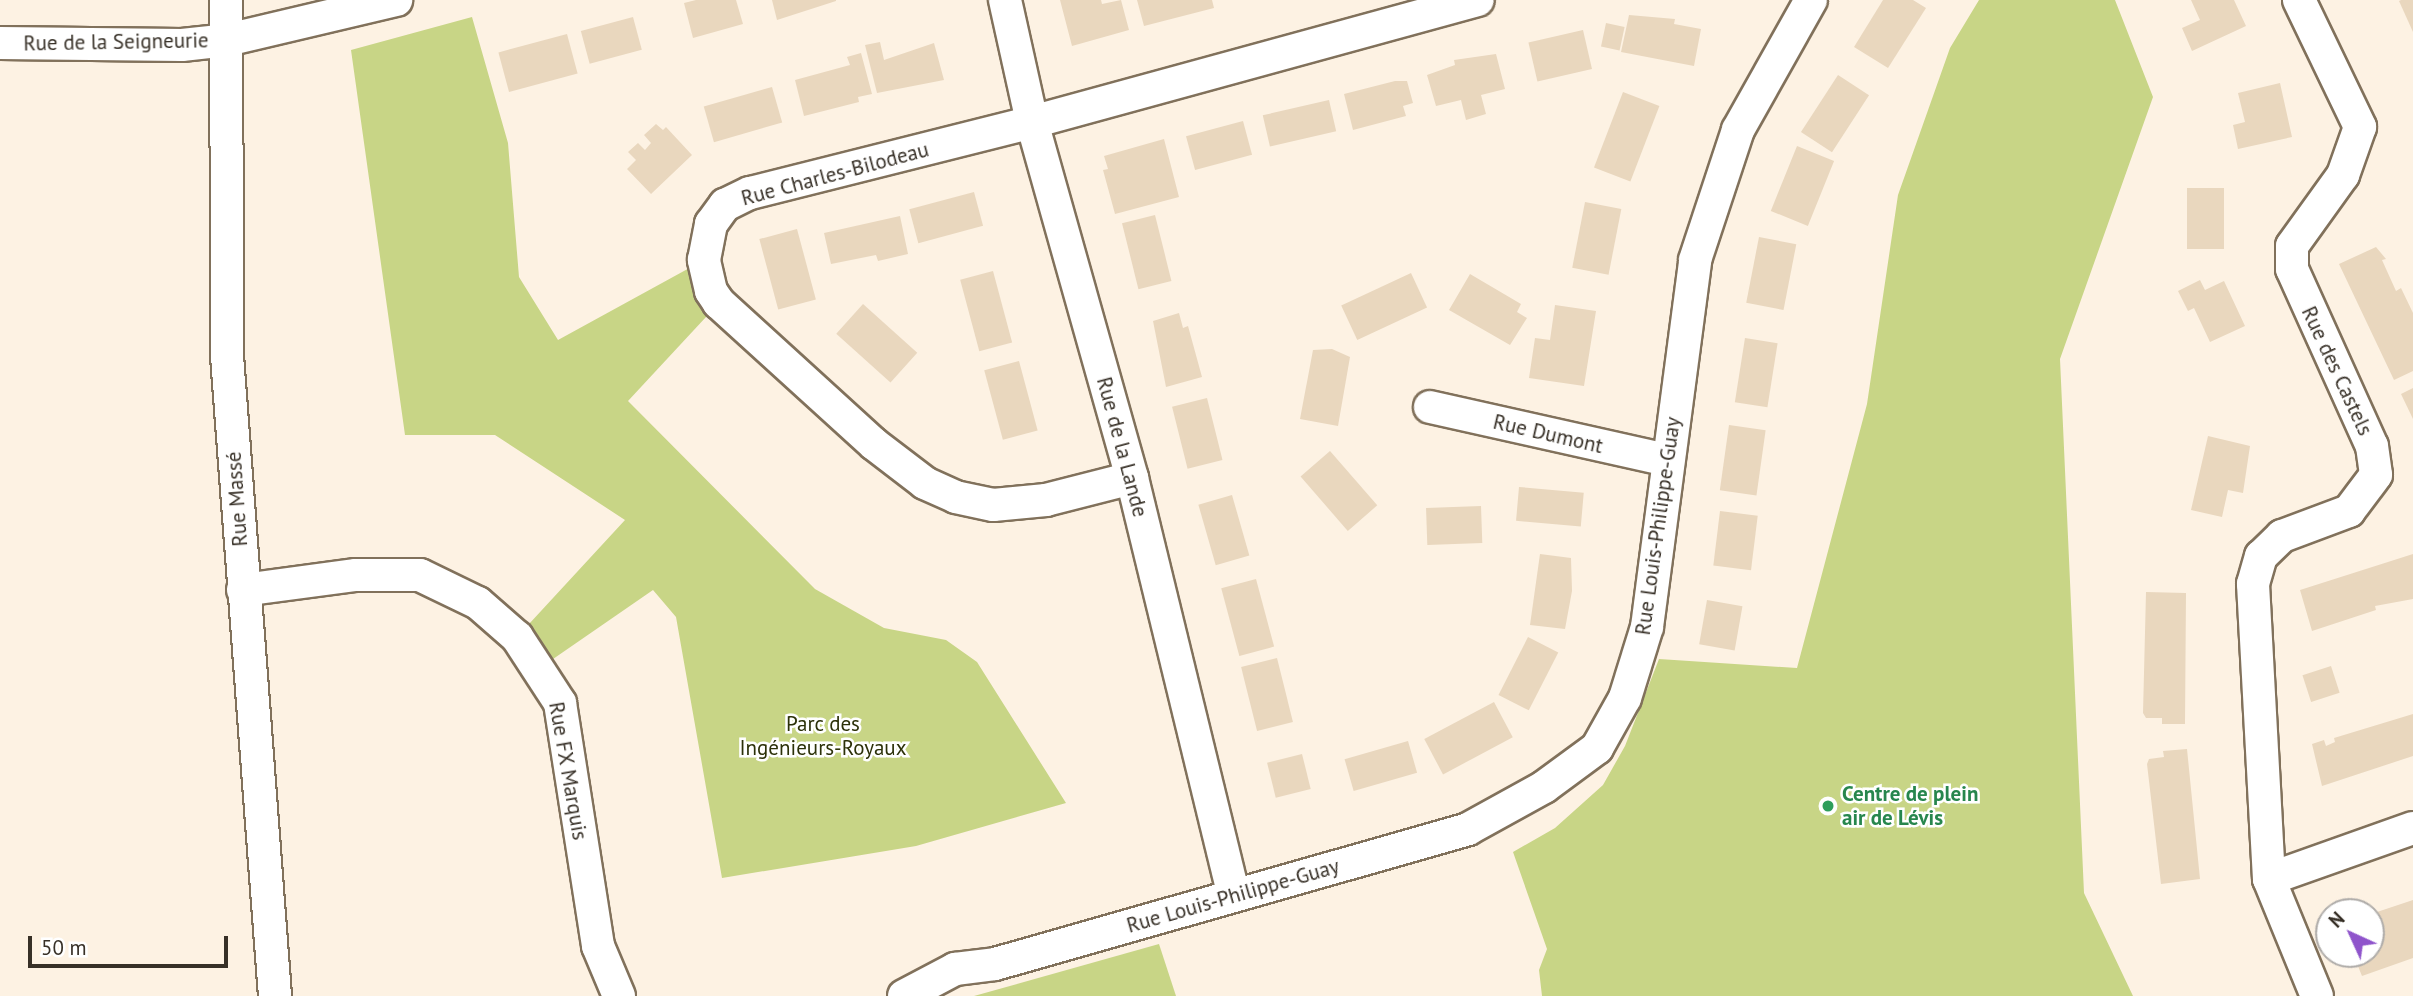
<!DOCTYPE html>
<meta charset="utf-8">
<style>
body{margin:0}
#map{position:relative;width:2413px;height:996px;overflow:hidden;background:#fdf2e3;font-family:"PT Sans",sans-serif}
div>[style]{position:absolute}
.green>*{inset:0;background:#c8d586}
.building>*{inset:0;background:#e9d7be;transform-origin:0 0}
.roads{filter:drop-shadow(2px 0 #81715b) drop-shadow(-2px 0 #81715b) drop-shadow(0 2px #81715b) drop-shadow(0 -2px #81715b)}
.minor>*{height:32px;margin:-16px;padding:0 16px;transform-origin:16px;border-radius:16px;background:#fff}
.dots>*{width:19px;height:19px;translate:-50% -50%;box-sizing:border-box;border:4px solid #fff;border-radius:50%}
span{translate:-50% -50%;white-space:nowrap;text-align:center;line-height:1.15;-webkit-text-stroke:5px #fff;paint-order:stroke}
.street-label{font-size:21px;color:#373027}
.park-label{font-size:21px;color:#2c3109}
.leisure-label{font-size:21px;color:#27864d;font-weight:700}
.left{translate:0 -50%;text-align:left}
.north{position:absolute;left:2315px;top:898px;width:70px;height:70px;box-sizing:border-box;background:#fff;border:2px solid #afaca9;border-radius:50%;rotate:315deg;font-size:19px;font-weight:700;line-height:28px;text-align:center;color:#373027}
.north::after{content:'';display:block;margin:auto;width:24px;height:32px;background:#8f54cb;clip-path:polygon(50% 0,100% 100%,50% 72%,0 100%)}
.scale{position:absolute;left:28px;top:936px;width:200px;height:32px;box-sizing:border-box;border:4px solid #373027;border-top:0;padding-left:9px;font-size:21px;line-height:24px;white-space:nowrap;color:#373027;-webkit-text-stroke:5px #fff;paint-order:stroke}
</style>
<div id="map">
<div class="green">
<i style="clip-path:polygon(1979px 0,2115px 0,2153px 97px,2060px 359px,2084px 893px,2133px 996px,1542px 996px,1539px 970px,1547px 949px,1513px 852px,1555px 828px,1603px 785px,1625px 746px,1659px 659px,1797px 668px,1867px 404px,1898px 195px,1950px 48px)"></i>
<i style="clip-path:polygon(472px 17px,508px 143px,519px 277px,558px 340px,704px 260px,719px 303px,628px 401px,815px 589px,884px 628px,946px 640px,977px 662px,1066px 803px,916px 846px,722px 878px,676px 617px,653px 590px,540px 668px,517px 637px,625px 520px,495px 435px,405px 435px,351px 50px)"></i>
<i style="clip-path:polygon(1159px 944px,1176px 996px,974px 996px)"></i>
</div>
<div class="building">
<i style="clip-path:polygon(696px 0,736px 0,743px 24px,693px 38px,684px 3px)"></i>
<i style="clip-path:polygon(772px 0,836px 0,836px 1px,777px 20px)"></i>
<i style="clip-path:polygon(1060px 0,1101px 0,1102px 4px,1121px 0,1129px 30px,1072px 46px)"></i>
<i style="clip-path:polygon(1137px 0,1212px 0,1214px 8px,1144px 26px)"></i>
<i style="clip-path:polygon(1883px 0,1913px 0,1926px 8px,1888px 68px,1854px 47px)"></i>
<i style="clip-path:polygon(2191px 0,2234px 0,2246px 26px,2192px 51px,2182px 28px,2200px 20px)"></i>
<i style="clip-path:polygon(2401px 0,2413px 0,2413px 32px,2399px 1px)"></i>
<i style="clip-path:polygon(1629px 15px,1675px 19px,1674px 24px,1701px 29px,1694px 66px,1621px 52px)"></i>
<i style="left:633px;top:17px;width:34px;height:54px;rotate:75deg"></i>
<i style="left:1606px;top:23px;width:19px;height:24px;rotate:12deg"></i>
<i style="left:1583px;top:30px;width:40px;height:56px;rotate:77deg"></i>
<i style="left:567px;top:34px;width:41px;height:71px;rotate:75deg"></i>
<i style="clip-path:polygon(880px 42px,884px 60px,934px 43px,944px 80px,877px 93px,865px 45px)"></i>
<i style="clip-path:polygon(861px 53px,872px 94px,858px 97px,859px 102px,804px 116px,795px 80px,850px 65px,847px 57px)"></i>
<i style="clip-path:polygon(1496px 54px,1505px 89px,1481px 95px,1486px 114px,1466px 120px,1461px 100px,1436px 106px,1427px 75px,1455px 65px,1454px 60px)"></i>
<i style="left:1838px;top:75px;width:37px;height:68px;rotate:33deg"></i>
<i style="clip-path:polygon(1395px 81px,1407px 81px,1413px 103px,1403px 106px,1406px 116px,1353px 130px,1344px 94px)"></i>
<i style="clip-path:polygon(2280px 83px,2292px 137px,2238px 149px,2233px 125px,2245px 122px,2238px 93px)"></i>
<i style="left:772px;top:87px;width:37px;height:71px;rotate:74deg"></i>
<i style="left:1623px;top:92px;width:39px;height:81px;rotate:21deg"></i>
<i style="left:1329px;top:100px;width:32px;height:68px;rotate:77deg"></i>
<i style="left:1243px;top:121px;width:35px;height:59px;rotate:75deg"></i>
<i style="clip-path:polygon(656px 124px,663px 130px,666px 127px,692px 155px,651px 194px,627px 169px,636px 160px,628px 152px,638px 143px,645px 150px,651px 143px,644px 135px)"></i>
<i style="clip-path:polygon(1164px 139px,1179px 197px,1115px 214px,1103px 170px,1108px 169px,1104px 156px)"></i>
<i style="left:1797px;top:146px;width:40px;height:70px;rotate:22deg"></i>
<i style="left:2224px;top:188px;width:61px;height:37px;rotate:90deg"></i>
<i style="left:974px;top:192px;width:35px;height:67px;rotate:75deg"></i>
<i style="left:1585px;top:202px;width:37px;height:67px;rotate:11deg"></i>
<i style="left:1155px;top:215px;width:68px;height:34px;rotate:76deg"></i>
<i style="clip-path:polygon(900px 216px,908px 254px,878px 261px,876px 255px,831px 264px,824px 233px)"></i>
<i style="left:797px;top:229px;width:73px;height:39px;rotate:75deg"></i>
<i style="left:1759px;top:237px;width:38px;height:67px;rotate:11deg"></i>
<i style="clip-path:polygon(2376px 247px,2386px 259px,2382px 260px,2396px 291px,2401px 288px,2413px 313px,2413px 371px,2394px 380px,2339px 264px)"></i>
<i style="left:993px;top:271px;width:74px;height:34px;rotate:75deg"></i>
<i style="left:1411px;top:273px;width:38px;height:77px;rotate:65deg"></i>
<i style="clip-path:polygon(1470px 274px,1521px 304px,1517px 312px,1527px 318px,1510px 345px,1449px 310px)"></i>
<i style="clip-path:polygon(2200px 280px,2205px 290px,2224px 281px,2245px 326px,2210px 342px,2194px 308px,2188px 311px,2178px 291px)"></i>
<i style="left:863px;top:304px;width:73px;height:40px;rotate:42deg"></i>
<i style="clip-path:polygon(1555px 305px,1596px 311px,1584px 386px,1529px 378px,1535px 338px,1550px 340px)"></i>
<i style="clip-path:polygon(1179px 313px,1183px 328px,1188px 326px,1202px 377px,1166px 387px,1153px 321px)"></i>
<i style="left:1745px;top:338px;width:33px;height:65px;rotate:9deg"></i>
<i style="clip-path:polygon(1332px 349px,1350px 357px,1338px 426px,1300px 419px,1313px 350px)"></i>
<i style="left:1019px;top:361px;width:72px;height:36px;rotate:75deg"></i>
<i style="clip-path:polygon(2413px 388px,2413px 419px,2401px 394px)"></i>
<i style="left:1207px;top:398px;width:64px;height:36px;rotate:76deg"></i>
<i style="left:1729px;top:425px;width:37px;height:66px;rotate:8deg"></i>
<i style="clip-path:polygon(2208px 436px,2250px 446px,2243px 493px,2228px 490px,2222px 517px,2191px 510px)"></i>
<i style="left:1330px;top:451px;width:72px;height:39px;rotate:49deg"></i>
<i style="left:1519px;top:487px;width:65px;height:34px;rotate:5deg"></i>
<i style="left:1232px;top:495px;width:63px;height:35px;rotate:74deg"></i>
<i style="left:1481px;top:506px;width:37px;height:55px;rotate:88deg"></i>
<i style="left:1720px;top:511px;width:38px;height:55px;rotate:7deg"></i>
<i style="clip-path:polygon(1540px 554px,1571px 558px,1572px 591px,1565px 629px,1530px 625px)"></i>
<i style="clip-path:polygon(2413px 554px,2413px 599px,2375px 606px,2376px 610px,2312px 631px,2300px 590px)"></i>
<i style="left:1256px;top:579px;width:70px;height:36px;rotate:75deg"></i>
<i style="clip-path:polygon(2146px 592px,2186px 593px,2185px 724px,2162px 724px,2162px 718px,2146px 718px,2143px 713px)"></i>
<i style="left:1707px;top:600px;width:36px;height:45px;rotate:10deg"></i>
<i style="left:1528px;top:637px;width:34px;height:65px;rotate:27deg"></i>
<i style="left:1277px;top:658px;width:66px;height:37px;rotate:76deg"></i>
<i style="left:2331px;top:666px;width:28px;height:30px;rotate:72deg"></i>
<i style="left:1494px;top:702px;width:40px;height:79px;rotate:62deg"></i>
<i style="clip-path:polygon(2413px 714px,2413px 756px,2322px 786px,2312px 744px,2324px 740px,2326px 746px,2335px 742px,2334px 738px)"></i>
<i style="left:1408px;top:741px;width:33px;height:66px;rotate:74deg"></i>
<i style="clip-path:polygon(2187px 749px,2200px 879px,2161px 884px,2147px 764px,2149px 759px,2164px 757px,2163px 751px)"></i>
<i style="left:1302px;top:754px;width:36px;height:36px;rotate:76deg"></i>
<i style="clip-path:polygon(2413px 900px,2413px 958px,2362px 976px,2353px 954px,2371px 954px,2371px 914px)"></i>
</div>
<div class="roads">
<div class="minor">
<i style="left:226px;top:0;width:356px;rotate:89.8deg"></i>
<i style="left:227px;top:356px;width:642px;rotate:85.71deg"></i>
<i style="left:1005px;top:0;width:125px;rotate:77.5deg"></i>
<i style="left:1032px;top:122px;width:370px;rotate:74.3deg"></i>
<i style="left:1132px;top:478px;width:429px;rotate:76.3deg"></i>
<i style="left:2299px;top:0;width:141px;rotate:64.3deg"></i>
<i style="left:2360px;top:127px;width:51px;rotate:109.5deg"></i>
<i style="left:2343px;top:175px;width:87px;rotate:125.7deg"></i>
<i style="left:2292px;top:246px;width:23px;rotate:90deg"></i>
<i style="left:2292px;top:269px;width:194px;rotate:65.7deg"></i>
<i style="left:2372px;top:446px;width:29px;rotate:82deg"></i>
<i style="left:2376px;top:475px;width:45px;rotate:126.9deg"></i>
<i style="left:2349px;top:511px;width:72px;rotate:159.5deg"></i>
<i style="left:2282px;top:536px;width:29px;rotate:136deg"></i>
<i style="left:2261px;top:556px;width:29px;rotate:106deg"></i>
<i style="left:2253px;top:584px;width:295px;rotate:86.9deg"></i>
<i style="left:2269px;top:879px;width:126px;rotate:67.7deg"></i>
<i style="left:0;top:43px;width:182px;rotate:0.6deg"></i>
<i style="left:182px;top:45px;width:45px;rotate:-6.3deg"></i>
<i style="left:227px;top:40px;width:174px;rotate:-13.3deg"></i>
<i style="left:1430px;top:407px;width:243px;rotate:12.6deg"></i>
<i style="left:1132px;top:478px;width:89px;rotate:165.7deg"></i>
<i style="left:1046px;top:500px;width:53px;rotate:174.6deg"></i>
<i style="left:993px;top:505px;width:38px;rotate:-168deg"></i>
<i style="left:956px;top:497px;width:34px;rotate:-156deg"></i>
<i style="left:925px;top:483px;width:64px;rotate:-142.6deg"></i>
<i style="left:874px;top:444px;width:210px;rotate:-137.7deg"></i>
<i style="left:719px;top:303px;width:14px;rotate:-124deg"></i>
<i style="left:711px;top:291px;width:32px;rotate:-103deg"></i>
<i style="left:704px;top:260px;width:37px;rotate:-79deg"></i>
<i style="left:711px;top:224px;width:24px;rotate:-54deg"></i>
<i style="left:725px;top:205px;width:28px;rotate:-26deg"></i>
<i style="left:750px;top:193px;width:291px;rotate:-14.1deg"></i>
<i style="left:1032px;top:122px;width:462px;rotate:-15.3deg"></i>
<i style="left:243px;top:590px;width:114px;rotate:-7.6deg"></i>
<i style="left:356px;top:575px;width:64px"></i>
<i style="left:420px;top:575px;width:64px;rotate:25.8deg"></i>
<i style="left:478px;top:603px;width:52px;rotate:41.1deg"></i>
<i style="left:517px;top:637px;width:79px;rotate:56.9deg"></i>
<i style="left:560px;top:703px;width:246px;rotate:81.1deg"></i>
<i style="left:598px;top:946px;width:54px;rotate:67.2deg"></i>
<i style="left:2269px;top:879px;width:153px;rotate:-19.5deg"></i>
<i style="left:904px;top:996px;width:58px;rotate:-27.9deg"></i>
<i style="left:955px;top:969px;width:40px;rotate:-7.1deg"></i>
<i style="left:995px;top:964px;width:492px;rotate:-15.9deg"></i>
<i style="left:1468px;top:829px;width:87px;rotate:-28.9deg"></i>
<i style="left:1544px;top:787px;width:66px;rotate:-36.3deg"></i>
<i style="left:1597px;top:748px;width:57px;rotate:-60.8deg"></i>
<i style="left:1625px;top:698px;width:74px;rotate:-72.8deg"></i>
<i style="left:1647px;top:627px;width:370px;rotate:-82.5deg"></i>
<i style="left:1695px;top:260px;width:137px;rotate:-71.7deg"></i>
<i style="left:1738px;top:130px;width:149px;rotate:-60.7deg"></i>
</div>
</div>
<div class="dots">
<i style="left:1828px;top:806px;background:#2e9e5b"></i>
</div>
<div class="street-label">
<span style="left:116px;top:42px;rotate:-1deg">Rue de la Seigneurie</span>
<span style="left:835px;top:174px;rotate:-15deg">Rue Charles-Bilodeau</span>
<span style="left:2337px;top:371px;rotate:65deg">Rue des Castels</span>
<span style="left:1548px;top:434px;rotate:13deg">Rue Dumont</span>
<span style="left:1122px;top:447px;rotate:75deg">Rue de la Lande</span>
<span style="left:237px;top:499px;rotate:-94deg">Rue Massé</span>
<span style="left:1658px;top:526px;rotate:-82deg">Rue Louis-Philippe-Guay</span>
<span style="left:568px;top:771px;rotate:80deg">Rue FX Marquis</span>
<span style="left:1233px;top:896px;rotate:-16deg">Rue Louis-Philippe-Guay</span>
</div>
<div class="park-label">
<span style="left:823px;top:736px">Parc des<br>Ingénieurs-Royaux</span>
</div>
<div class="leisure-label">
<span class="left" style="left:1842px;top:806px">Centre de plein<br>air de Lévis</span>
</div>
<div class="north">N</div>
<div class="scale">50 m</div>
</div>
